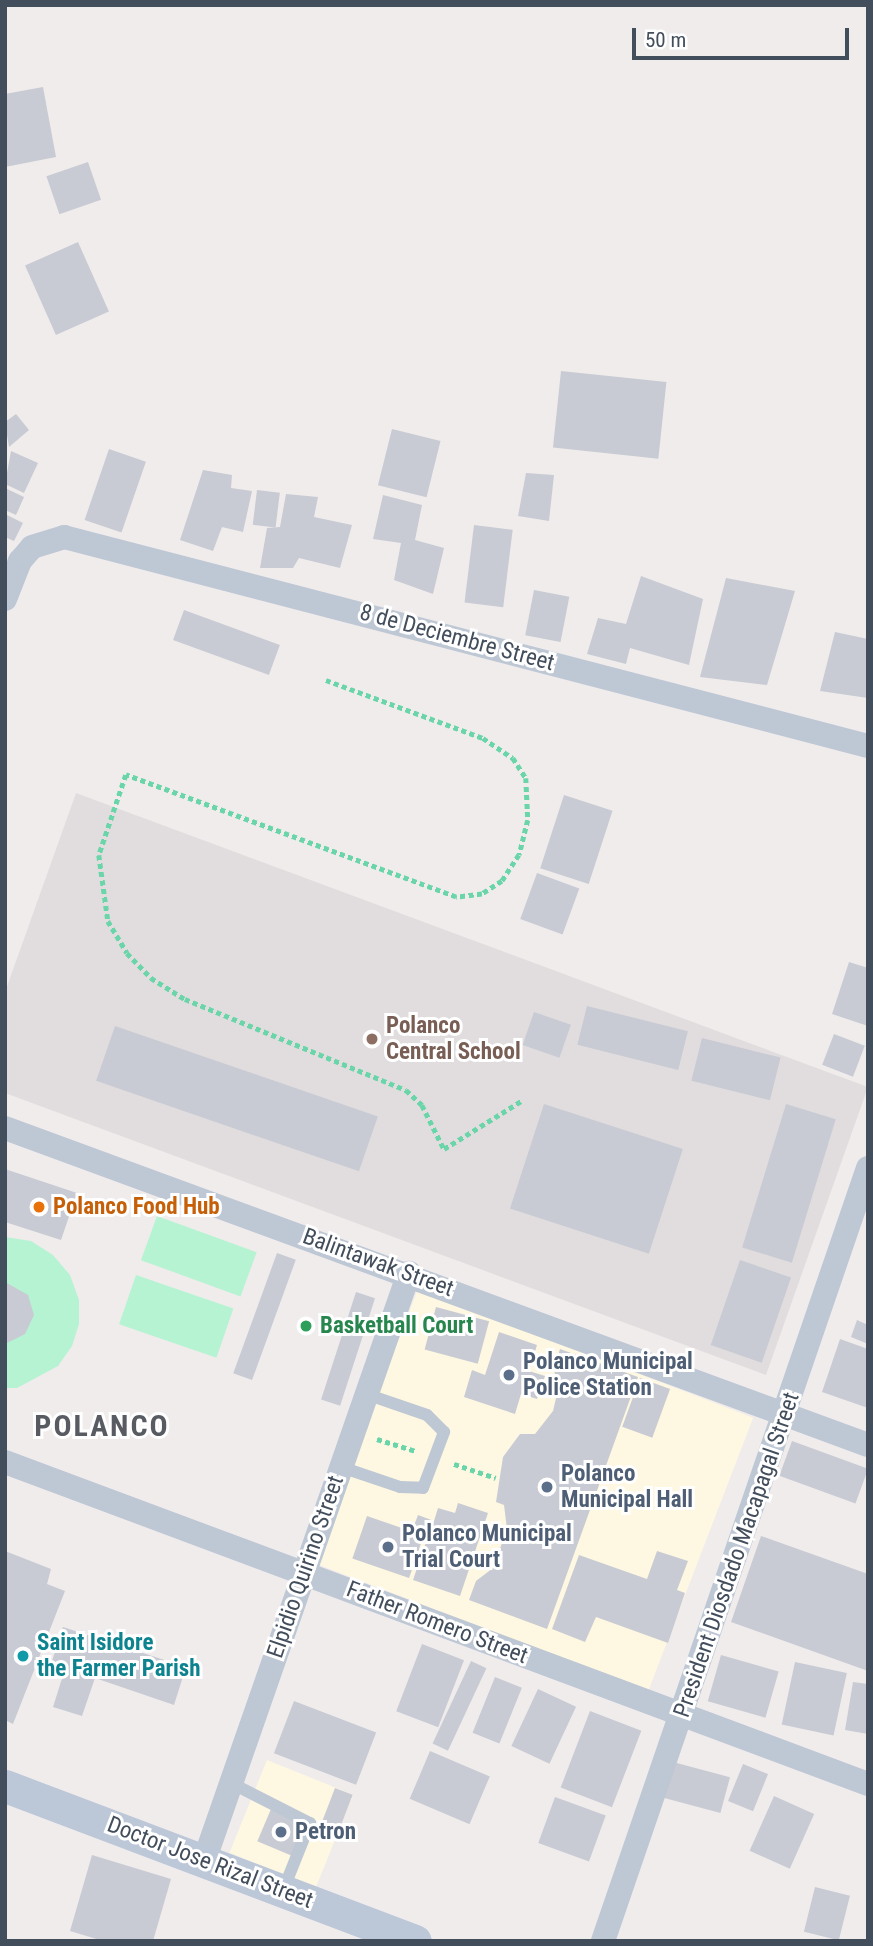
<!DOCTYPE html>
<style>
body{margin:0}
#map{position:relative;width:873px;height:1946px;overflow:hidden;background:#f0ecec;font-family:"Roboto Condensed",sans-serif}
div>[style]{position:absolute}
.commercial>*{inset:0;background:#fef8e2;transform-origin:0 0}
.education>*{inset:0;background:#e1ddde}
.green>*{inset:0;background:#b5f3d2;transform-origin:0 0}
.building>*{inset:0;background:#c8cbd3;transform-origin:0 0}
.path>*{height:4.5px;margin-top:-2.25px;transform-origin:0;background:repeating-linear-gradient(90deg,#69d5a9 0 5px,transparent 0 8.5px)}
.service>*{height:12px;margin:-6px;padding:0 6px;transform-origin:6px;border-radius:6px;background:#bec7d4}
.minor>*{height:24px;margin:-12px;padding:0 12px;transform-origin:12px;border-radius:12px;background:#bec7d4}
.secondary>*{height:33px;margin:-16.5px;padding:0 16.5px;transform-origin:16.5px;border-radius:16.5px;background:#bcc7d8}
.dots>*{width:19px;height:19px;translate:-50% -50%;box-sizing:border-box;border:4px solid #fff;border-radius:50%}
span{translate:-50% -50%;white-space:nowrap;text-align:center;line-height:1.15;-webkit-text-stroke:6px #fff;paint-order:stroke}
.street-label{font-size:23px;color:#434e5c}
.education-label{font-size:23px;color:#785e54;font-weight:700}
.left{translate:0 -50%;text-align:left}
.food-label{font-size:23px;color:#c56008;font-weight:700}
.leisure-label{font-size:23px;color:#27864d;font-weight:700}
.service-label{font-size:23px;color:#4e5e75;font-weight:700}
.culture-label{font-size:23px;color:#0d838f;font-weight:700}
.district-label{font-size:30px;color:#585c62;font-weight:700;letter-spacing:2px}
.frame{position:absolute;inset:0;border:7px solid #434e5c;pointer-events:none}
.scale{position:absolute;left:632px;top:28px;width:217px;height:32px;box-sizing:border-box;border:4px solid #434e5c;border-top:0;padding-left:9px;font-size:21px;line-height:24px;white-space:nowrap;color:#434e5c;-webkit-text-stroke:5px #fff;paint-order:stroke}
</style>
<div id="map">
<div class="commercial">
<i style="left:418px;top:1289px;width:359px;height:293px;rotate:21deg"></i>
<i style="left:267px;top:1760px;width:93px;height:100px;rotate:22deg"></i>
</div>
<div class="education">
<i style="clip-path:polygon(76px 793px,868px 1087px,766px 1375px,5px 1093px,5px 992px)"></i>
</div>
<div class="green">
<i style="left:157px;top:1216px;width:106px;height:47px;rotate:20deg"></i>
<i style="clip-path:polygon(5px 1237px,31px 1241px,53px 1255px,70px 1275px,79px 1300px,79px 1324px,72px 1346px,58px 1366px,17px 1388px,5px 1388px)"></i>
<i style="left:136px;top:1275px;width:103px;height:52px;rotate:19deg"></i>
</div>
<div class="building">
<i style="clip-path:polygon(43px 87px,56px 157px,5px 167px,5px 94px)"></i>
<i style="left:88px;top:162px;width:40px;height:44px;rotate:71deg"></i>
<i style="left:78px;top:242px;width:76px;height:58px;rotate:66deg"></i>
<i style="left:561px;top:371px;width:106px;height:77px;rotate:6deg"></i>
<i style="clip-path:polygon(16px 414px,29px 430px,9px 447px,5px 422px)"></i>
<i style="left:392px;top:429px;width:50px;height:58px;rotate:14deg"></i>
<i style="left:109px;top:449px;width:39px;height:75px;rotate:19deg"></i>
<i style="clip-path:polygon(11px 451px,38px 463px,24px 493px,5px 484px)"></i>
<i style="clip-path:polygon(203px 470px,232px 475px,231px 488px,252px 491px,243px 532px,222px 527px,213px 551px,180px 540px)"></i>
<i style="clip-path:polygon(526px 473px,554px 475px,549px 521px,518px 516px)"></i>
<i style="clip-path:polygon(5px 488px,24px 497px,16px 515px,5px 510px)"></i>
<i style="left:257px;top:490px;width:23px;height:35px;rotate:7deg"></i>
<i style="clip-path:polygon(286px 494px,318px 497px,314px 517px,352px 525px,340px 568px,299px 558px,293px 568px,260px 568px,267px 528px,280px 527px)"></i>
<i style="clip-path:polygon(383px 495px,422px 505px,415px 540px,444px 548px,433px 594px,394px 580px,401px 543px,373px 539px)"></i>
<i style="clip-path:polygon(5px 514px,23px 523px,14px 541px,5px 537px)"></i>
<i style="left:474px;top:525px;width:39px;height:78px;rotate:7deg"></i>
<i style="clip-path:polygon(641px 576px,703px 599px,689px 665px,630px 648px,626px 664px,587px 654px,598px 618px,626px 624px)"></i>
<i style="clip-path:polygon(726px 578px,795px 591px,767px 685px,700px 677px)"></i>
<i style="left:534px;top:590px;width:36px;height:46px;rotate:11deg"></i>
<i style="left:184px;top:610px;width:102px;height:32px;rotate:20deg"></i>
<i style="clip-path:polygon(835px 632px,868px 639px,868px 698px,820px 691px)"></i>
<i style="left:564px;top:795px;width:51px;height:77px;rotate:18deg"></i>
<i style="left:537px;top:873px;width:45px;height:49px;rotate:20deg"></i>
<i style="clip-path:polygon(849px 962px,868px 968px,868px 1026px,832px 1014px)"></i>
<i style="left:587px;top:1006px;width:104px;height:40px;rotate:14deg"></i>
<i style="left:534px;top:1012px;width:39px;height:35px;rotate:19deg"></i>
<i style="left:115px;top:1026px;width:278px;height:58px;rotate:19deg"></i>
<i style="left:834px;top:1034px;width:33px;height:33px;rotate:21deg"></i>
<i style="left:702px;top:1038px;width:81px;height:44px;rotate:14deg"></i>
<i style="left:544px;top:1104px;width:146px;height:110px;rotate:18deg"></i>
<i style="left:786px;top:1104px;width:52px;height:150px;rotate:17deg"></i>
<i style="clip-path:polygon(5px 1169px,77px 1193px,61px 1240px,5px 1222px)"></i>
<i style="left:277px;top:1253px;width:20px;height:128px;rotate:20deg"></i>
<i style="left:740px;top:1260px;width:54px;height:90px;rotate:19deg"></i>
<i style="clip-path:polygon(5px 1282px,28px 1295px,34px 1315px,25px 1334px,5px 1344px)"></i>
<i style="left:356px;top:1292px;width:20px;height:113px;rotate:18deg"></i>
<i style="left:436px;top:1307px;width:55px;height:44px;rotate:15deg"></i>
<i style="clip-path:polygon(857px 1320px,868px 1325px,868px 1344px,851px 1337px)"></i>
<i style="clip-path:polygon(499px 1332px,537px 1345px,529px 1371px,545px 1376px,537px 1399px,521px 1394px,515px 1414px,464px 1397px,472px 1370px,485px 1375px)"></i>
<i style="clip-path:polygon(840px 1339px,868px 1349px,868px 1408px,822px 1392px)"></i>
<i style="clip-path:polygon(560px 1349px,638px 1377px,547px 1629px,469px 1600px,476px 1581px,493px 1568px,507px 1529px,504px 1505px,496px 1502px,503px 1457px,520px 1434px,535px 1434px,553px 1411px,557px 1394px,554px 1367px)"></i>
<i style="left:640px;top:1378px;width:32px;height:52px;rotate:20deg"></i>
<i style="left:792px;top:1441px;width:81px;height:37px;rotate:20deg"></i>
<i style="clip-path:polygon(458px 1503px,488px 1513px,460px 1596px,413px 1580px,429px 1533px,413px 1528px,418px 1515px,434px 1521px,438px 1508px,455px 1513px)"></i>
<i style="left:367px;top:1516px;width:60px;height:45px;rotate:19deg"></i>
<i style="clip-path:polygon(761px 1536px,868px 1574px,868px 1671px,731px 1622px)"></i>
<i style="clip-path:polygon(5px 1551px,51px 1569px,47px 1584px,65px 1591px,13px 1724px,5px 1720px)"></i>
<i style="clip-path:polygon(657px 1551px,688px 1561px,677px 1590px,685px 1593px,668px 1643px,596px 1617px,585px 1642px,552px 1629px,579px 1555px,647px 1579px)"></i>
<i style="clip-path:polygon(63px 1627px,186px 1667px,174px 1705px,95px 1678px,82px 1716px,53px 1707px,64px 1672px,50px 1667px)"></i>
<i style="left:422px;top:1644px;width:45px;height:72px;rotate:21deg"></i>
<i style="left:721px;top:1655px;width:60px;height:48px;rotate:16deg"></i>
<i style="left:471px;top:1661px;width:17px;height:91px;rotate:25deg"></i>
<i style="left:795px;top:1662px;width:53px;height:64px;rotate:12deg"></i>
<i style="left:495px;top:1677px;width:29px;height:60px;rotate:22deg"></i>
<i style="clip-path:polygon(853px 1682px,868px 1684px,868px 1734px,845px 1730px)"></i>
<i style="left:538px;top:1689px;width:42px;height:63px;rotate:25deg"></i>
<i style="left:294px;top:1701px;width:88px;height:56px;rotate:21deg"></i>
<i style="left:590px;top:1711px;width:55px;height:82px;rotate:21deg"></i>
<i style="left:430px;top:1751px;width:65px;height:52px;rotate:23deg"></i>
<i style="left:673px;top:1762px;width:59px;height:37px;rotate:15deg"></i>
<i style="left:743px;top:1764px;width:27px;height:40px;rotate:22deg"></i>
<i style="left:335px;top:1788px;width:19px;height:37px;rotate:21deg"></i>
<i style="left:774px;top:1796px;width:44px;height:60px;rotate:24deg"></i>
<i style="left:555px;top:1797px;width:54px;height:49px;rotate:20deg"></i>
<i style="left:271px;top:1809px;width:38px;height:35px;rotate:23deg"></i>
<i style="clip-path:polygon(92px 1855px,171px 1879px,153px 1941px,103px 1941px,70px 1931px)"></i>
<i style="left:815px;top:1887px;width:36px;height:46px;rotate:14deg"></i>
</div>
<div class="path">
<i style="left:326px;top:680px;width:167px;rotate:20.3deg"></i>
<i style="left:483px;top:738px;width:36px;rotate:34deg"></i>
<i style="left:513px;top:758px;width:24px;rotate:57deg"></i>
<i style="left:526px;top:778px;width:42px;rotate:87.3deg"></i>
<i style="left:528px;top:820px;width:36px;rotate:104deg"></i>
<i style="left:519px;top:855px;width:31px;rotate:123deg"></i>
<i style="left:502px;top:881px;width:24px;rotate:147deg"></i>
<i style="left:482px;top:894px;width:26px;rotate:173deg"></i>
<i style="left:456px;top:897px;width:352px;rotate:-159.7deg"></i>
<i style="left:126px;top:775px;width:84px;rotate:108.6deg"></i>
<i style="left:99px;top:855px;width:67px;rotate:82.2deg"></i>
<i style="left:108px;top:921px;width:37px;rotate:59deg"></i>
<i style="left:127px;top:953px;width:35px;rotate:46deg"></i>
<i style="left:151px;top:978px;width:40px;rotate:32deg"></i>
<i style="left:185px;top:999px;width:239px;rotate:22.4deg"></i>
<i style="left:406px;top:1090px;width:22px;rotate:43deg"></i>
<i style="left:422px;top:1105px;width:49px;rotate:63.4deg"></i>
<i style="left:444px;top:1149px;width:91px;rotate:-31.9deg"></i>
<i style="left:377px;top:1439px;width:41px;rotate:17.1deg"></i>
<i style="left:454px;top:1464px;width:44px;rotate:18.4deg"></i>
</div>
<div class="service">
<i style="left:341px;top:1467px;width:62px;rotate:18.7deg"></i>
<i style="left:400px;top:1487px;width:23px;rotate:2deg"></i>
<i style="left:423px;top:1488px;width:60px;rotate:-69.4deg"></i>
<i style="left:444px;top:1432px;width:24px;rotate:-135deg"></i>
<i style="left:427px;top:1415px;width:65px;rotate:-161deg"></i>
<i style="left:231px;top:1783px;width:89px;rotate:26.9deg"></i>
<i style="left:310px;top:1823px;width:70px;rotate:111.8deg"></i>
</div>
<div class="minor">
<i style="left:5px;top:599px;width:41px;rotate:-68.5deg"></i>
<i style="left:20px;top:561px;width:18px;rotate:-49deg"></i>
<i style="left:32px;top:547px;width:34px;rotate:-17deg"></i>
<i style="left:64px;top:537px;width:831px;rotate:14.57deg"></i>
<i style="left:5px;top:1128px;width:919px;rotate:20.17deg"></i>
<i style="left:5px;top:1462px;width:921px;rotate:20.46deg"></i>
<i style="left:204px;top:1861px;width:623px;rotate:-70.78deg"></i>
<i style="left:603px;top:1941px;width:817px;rotate:-71.08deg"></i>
</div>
<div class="secondary">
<i style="left:5px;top:1786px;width:438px;rotate:20.7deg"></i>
</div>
<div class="dots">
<i style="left:372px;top:1039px;background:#8d6e63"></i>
<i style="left:39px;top:1207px;background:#e8710a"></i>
<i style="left:306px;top:1326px;background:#2e9e5b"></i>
<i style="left:509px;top:1375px;background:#5c6f8a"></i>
<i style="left:547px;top:1487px;background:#5c6f8a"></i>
<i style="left:388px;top:1547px;background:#5c6f8a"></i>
<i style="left:23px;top:1656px;background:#0f9aa8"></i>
<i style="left:281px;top:1832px;background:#5c6f8a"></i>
</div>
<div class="street-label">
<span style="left:457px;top:638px;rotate:15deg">8 de Deciembre Street</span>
<span style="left:378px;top:1263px;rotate:20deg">Balintawak Street</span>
<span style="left:737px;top:1555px;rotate:-71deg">President Diosdado Macapagal Street</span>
<span style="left:306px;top:1567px;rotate:-71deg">Elpidio Quirino Street</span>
<span style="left:437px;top:1623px;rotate:21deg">Father Romero Street</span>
<span style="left:210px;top:1863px;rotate:21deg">Doctor Jose Rizal Street</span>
</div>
<div class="education-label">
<span class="left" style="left:386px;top:1039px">Polanco<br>Central School</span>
</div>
<div class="food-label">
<span class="left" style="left:53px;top:1207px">Polanco Food Hub</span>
</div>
<div class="leisure-label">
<span class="left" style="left:320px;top:1326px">Basketball Court</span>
</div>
<div class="service-label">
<span class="left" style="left:523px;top:1375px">Polanco Municipal<br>Police Station</span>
<span class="left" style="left:561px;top:1487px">Polanco<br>Municipal Hall</span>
<span class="left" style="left:402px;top:1547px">Polanco Municipal<br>Trial Court</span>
<span class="left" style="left:295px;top:1832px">Petron</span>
</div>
<div class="culture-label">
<span class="left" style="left:37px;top:1656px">Saint Isidore<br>the Farmer Parish</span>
</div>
<div class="district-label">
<span style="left:102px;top:1426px">POLANCO</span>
</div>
<div class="frame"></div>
<div class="scale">50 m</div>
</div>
